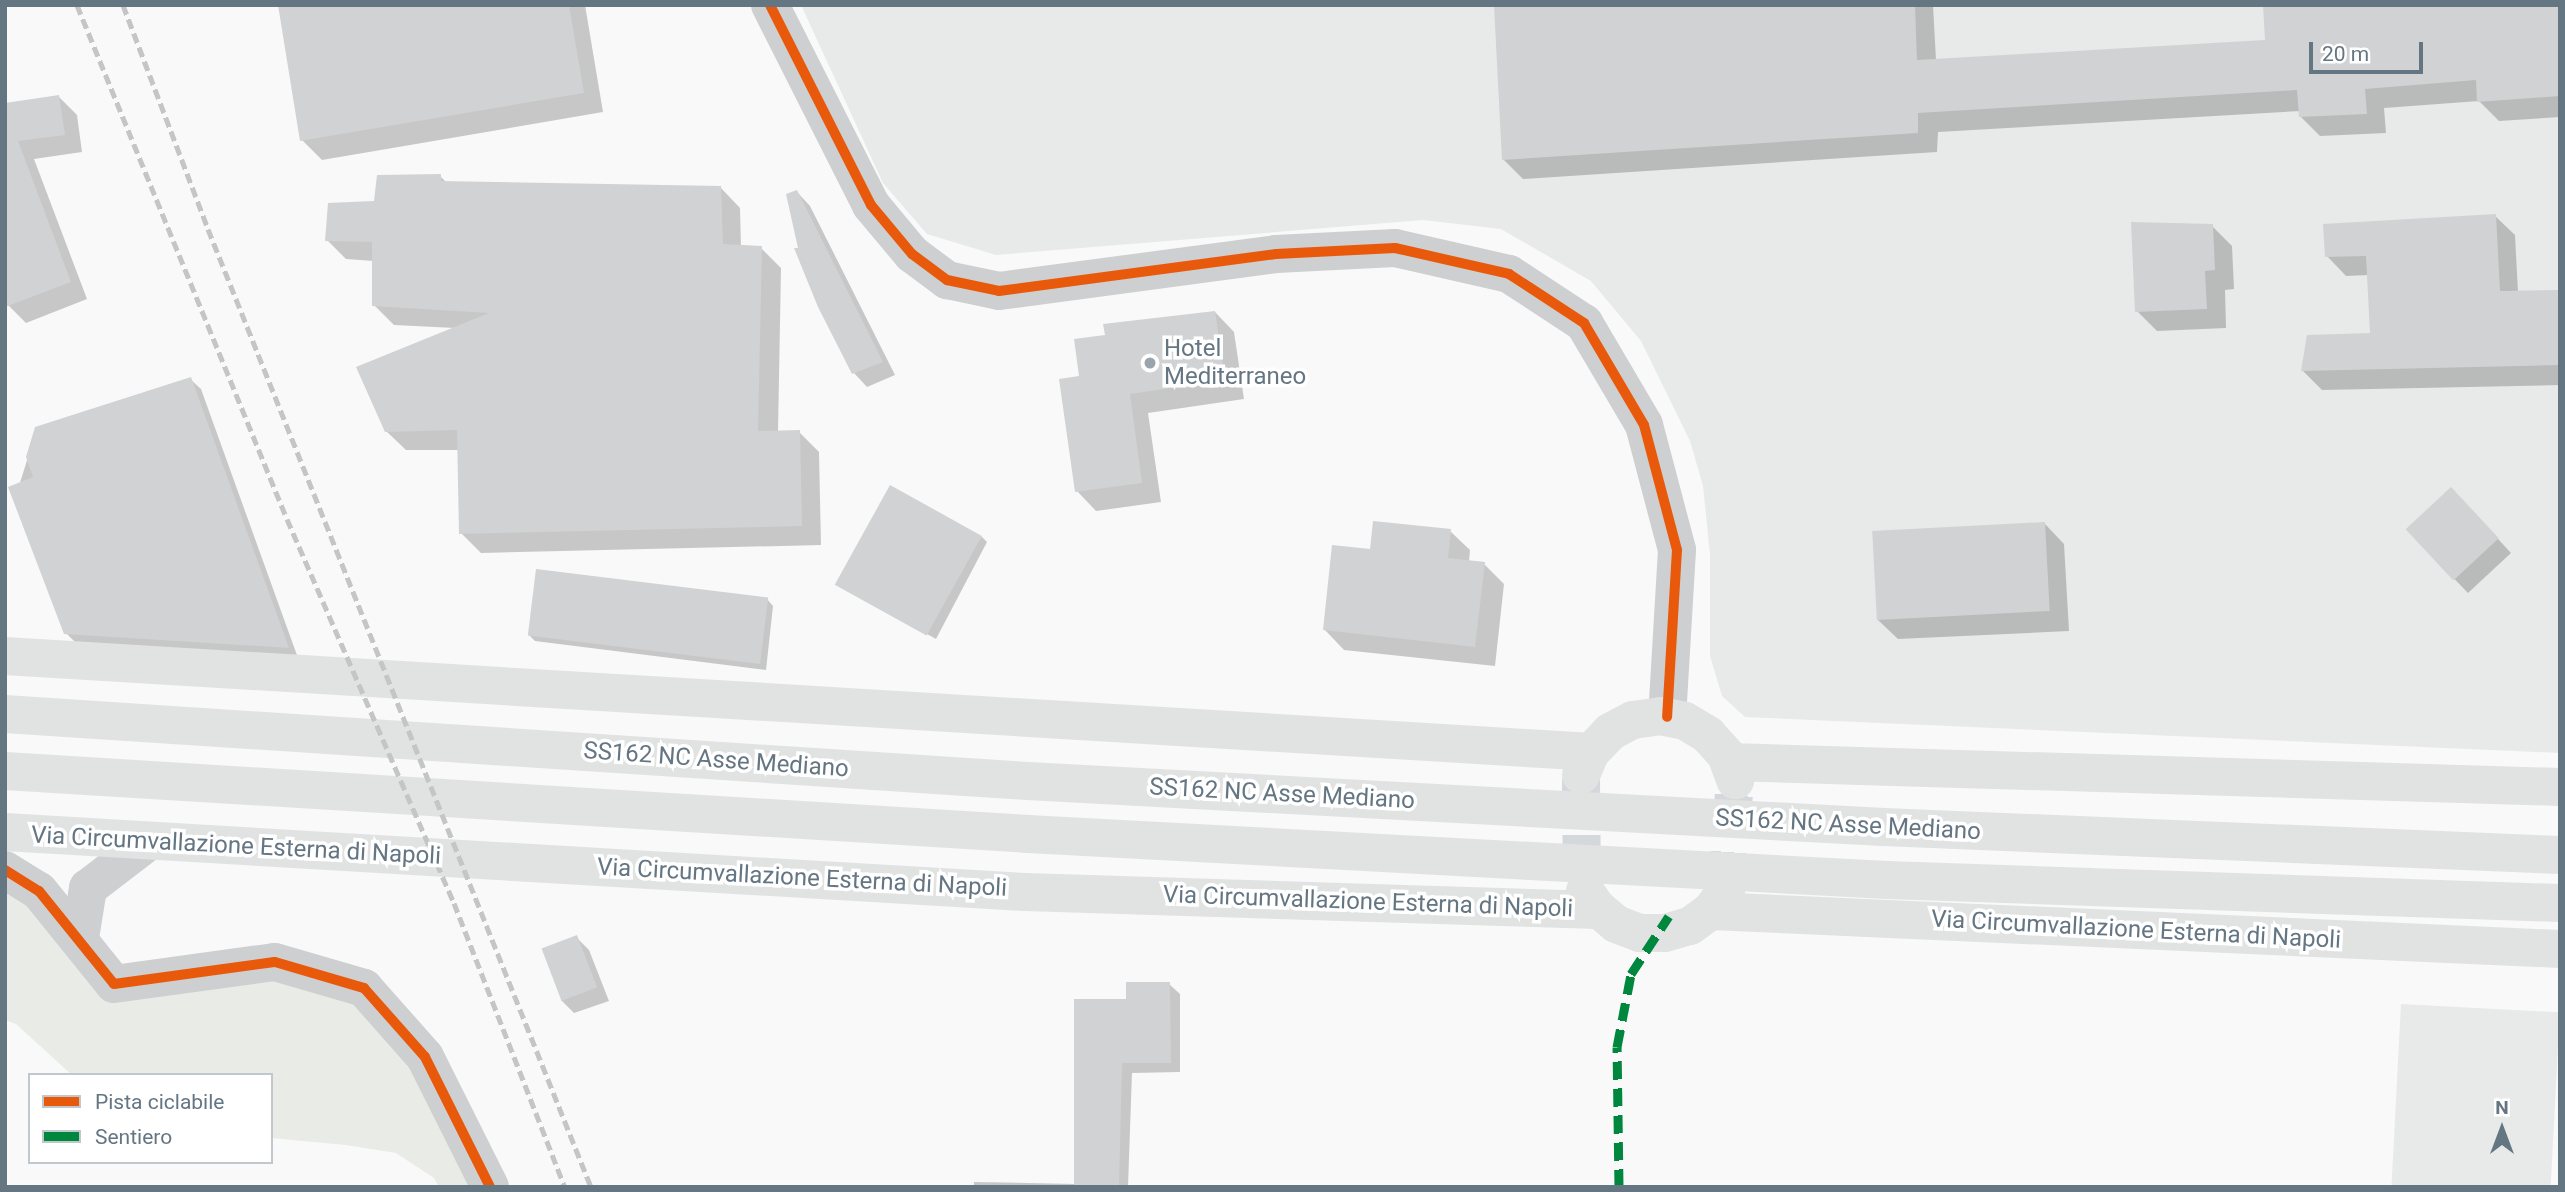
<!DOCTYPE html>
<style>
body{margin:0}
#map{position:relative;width:2565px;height:1192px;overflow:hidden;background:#f9f9f9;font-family:Roboto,sans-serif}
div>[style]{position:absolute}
.built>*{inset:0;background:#e8e9e9;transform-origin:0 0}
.green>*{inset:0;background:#e8ebe6}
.shadow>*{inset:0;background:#0003}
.building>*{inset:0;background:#d0d2d3;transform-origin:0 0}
.major-tunnel>*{height:38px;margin-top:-19px;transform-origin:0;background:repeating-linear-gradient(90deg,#d4d8dc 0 38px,transparent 0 57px)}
.minor>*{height:38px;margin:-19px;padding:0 19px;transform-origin:19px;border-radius:19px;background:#cecfd0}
.major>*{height:38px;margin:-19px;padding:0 19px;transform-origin:19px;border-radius:19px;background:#e1e2e2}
.highway>*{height:38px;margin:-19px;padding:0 19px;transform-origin:19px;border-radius:19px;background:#e1e2e2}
.rail>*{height:5px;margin-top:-2.5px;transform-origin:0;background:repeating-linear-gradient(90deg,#c3c5c6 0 10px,transparent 0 15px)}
.quiet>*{height:9px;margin-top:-4.5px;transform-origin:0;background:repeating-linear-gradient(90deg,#00873e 0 18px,transparent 0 27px)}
.cycleway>*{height:10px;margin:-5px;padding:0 5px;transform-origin:5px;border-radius:5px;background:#e8590c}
.dots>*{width:19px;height:19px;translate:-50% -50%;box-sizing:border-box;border:4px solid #fff;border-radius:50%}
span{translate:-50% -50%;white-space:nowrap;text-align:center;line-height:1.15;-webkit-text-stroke:7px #fff;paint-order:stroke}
.poi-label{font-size:24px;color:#657683}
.left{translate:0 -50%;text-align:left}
.street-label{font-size:24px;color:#657683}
.frame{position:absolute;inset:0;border:7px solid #657683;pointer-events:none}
.legend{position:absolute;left:28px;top:1073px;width:245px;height:91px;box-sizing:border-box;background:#fff;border:2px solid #c1c8cd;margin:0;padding:9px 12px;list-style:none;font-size:21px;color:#657683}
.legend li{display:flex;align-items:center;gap:14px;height:35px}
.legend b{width:35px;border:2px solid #c1c8cd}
.north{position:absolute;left:2467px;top:1094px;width:70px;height:70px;-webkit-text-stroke:5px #fff;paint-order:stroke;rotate:0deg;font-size:19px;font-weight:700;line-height:28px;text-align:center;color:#657683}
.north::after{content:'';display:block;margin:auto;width:24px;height:32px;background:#657683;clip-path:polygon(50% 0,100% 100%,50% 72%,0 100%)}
.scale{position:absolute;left:2309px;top:42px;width:114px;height:32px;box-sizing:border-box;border:4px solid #657683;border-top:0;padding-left:9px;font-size:21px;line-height:24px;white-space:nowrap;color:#657683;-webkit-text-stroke:5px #fff;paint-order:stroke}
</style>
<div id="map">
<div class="built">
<i style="clip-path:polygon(801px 5px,2560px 5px,2560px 753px,1745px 717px,1722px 696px,1710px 656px,1710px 555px,1703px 486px,1690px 441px,1641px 341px,1591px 281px,1501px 229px,1423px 220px,996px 255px,927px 234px,883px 183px)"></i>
<i style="left:2401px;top:1004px;width:159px;height:183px;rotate:3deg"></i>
</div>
<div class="green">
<i style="clip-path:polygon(5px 879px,79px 967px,251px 975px,331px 986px,369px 1015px,407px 1055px,477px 1187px,439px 1187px,434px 1178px,396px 1153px,346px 1145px,271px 1138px,271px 1075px,72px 1075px,16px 1024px,5px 1020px)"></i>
</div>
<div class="shadow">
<i style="clip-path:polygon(279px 5px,585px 5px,603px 112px,322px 160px,302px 140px)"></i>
<i style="clip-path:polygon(1496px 5px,1933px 5px,1936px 60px,2267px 42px,2560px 5px,2560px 117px,2499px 121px,2479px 101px,2384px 108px,2386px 133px,2320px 136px,2300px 116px,2300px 111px,1938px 132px,1937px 152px,1523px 179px,1503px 159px)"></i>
<i style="clip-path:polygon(59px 97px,77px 115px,82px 152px,34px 159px,87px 299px,26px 323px,8px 305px,5px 105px)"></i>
<i style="clip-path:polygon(440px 176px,447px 183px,721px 188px,740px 208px,741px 247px,761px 248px,781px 268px,778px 433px,799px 432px,819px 452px,821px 545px,481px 553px,461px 533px,459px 450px,406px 450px,386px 431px,455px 328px,394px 325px,374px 305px,374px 261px,346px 259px,327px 240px,376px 203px)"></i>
<i style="clip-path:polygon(797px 192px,810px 206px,895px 375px,867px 387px,854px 373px,801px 250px)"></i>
<i style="clip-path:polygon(2495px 216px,2515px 235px,2518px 292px,2560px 291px,2560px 385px,2322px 390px,2302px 370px,2371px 335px,2368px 275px,2346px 276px,2327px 256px)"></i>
<i style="clip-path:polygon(2212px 226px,2232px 246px,2234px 289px,2225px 290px,2226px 328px,2157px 331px,2137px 311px)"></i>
<i style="clip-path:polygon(1215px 312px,1234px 332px,1244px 399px,1148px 413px,1161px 502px,1096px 511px,1077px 491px,1107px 336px)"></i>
<i style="clip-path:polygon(190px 379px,201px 389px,298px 658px,76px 643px,66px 633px,15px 499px,37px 428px)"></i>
<i style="clip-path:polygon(2464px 502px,2511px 553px,2468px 593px,2407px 530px)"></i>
<i style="clip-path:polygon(2045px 524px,2064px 544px,2069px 631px,1898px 639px,1878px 620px)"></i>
<i style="clip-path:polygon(1450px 531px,1470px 550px,1469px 562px,1484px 564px,1504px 584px,1495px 666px,1344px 650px,1325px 630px,1372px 551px)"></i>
<i style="clip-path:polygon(981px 536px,987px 542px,936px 639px,837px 584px)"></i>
<i style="clip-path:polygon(767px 599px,773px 606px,766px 670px,535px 641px,529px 635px)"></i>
<i style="clip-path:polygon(576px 937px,589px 950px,609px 1001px,574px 1013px,561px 1000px)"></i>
<i style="clip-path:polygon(1169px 984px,1180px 994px,1180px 1072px,1132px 1073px,1128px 1187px,974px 1187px,974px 1182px,1076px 1184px,1127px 1001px)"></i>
</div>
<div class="building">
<i style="clip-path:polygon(278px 5px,569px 5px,584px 93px,300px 141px)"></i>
<i style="clip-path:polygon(1494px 5px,1915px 5px,1917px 60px,2265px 40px,2263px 5px,2560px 5px,2560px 96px,2477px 102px,2476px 80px,2365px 89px,2367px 114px,2299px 117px,2297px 90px,1918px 113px,1918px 133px,1502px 160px)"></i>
<i style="clip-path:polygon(59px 95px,65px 135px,18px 141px,71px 282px,5px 307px,5px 103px)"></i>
<i style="clip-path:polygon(441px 174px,441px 181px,721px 186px,723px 244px,762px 246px,758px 431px,800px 430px,802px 526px,459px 534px,457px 430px,385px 432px,356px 367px,489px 313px,372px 306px,372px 242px,325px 241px,328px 203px,374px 201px,377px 175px)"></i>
<i style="clip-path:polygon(797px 190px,883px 362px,852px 374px,818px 307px,794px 248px,798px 248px,786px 194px)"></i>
<i style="clip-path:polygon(2496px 214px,2500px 291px,2560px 290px,2560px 365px,2301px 371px,2307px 335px,2370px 333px,2366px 256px,2325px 257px,2323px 224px)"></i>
<i style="clip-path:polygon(2131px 222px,2213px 224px,2215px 270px,2205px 271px,2207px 309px,2135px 312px)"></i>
<i style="clip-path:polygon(1215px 311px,1225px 380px,1130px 394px,1142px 483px,1075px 492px,1059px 379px,1079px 376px,1074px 339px,1105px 335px,1103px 324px)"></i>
<i style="clip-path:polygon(191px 377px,289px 648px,64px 634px,8px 487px,33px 477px,26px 457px,35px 427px)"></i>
<i style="left:890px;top:485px;width:105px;height:114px;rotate:29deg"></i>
<i style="left:2451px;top:487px;width:70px;height:62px;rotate:47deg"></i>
<i style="clip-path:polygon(1373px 521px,1451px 529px,1448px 558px,1485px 562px,1475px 647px,1323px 630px,1332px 545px,1370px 549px)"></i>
<i style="left:2045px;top:522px;width:89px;height:173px;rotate:87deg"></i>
<i style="left:536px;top:569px;width:234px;height:67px;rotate:7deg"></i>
<i style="left:577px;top:935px;width:56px;height:38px;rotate:69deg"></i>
<i style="clip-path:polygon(1126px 982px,1170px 982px,1171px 1063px,1122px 1063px,1119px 1187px,1074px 1187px,1074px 999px,1126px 999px)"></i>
</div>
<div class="major-tunnel">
<i style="left:1581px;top:778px;width:108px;rotate:89.5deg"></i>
<i style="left:1726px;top:890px;width:110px;rotate:-85.3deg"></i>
</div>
<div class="minor">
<i style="left:770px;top:5px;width:224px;rotate:63.2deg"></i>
<i style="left:871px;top:205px;width:64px;rotate:50.1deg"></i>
<i style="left:912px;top:254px;width:44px;rotate:36.6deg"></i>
<i style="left:947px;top:280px;width:53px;rotate:11.9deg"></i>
<i style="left:999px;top:291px;width:279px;rotate:-7.6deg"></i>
<i style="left:1276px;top:254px;width:119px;rotate:-2.9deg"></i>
<i style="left:1395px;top:248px;width:117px;rotate:12.8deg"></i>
<i style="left:1509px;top:274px;width:90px;rotate:33.2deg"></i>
<i style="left:1584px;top:323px;width:118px;rotate:59.5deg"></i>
<i style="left:1644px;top:425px;width:129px;rotate:75.2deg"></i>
<i style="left:1677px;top:550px;width:167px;rotate:93.4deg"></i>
<i style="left:5px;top:870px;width:40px;rotate:32deg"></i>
<i style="left:39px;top:891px;width:119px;rotate:51.1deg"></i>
<i style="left:114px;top:984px;width:162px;rotate:-7.8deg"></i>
<i style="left:275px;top:962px;width:93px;rotate:16.3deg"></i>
<i style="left:364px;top:988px;width:92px;rotate:48.5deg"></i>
<i style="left:425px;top:1057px;width:145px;rotate:63.4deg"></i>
<i style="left:80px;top:938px;width:51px;rotate:-80.9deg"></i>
<i style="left:88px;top:888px;width:76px;rotate:-37.5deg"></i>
</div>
<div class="major">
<i style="left:5px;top:656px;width:1589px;rotate:3.46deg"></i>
<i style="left:1729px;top:762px;width:831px;rotate:1.72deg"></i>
<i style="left:1581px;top:775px;width:25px;rotate:-67deg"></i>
<i style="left:1591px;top:752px;width:28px;rotate:-46deg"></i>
<i style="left:1610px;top:732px;width:26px;rotate:-28deg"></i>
<i style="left:1633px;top:720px;width:27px;rotate:-8deg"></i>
<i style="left:1660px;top:716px;width:25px;rotate:11deg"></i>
<i style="left:1685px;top:721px;width:27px;rotate:31deg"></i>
<i style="left:1708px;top:735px;width:27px;rotate:48deg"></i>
<i style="left:1726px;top:755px;width:27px;rotate:70deg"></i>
<i style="left:5px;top:832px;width:1022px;rotate:3.37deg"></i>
<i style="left:1025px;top:892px;width:574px;rotate:1.8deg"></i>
<i style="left:1585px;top:891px;width:19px;rotate:55deg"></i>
<i style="left:1596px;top:907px;width:26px;rotate:40deg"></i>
<i style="left:1616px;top:924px;width:26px;rotate:21deg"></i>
<i style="left:1640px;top:933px;width:25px"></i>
<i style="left:1665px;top:933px;width:26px;rotate:-16deg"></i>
<i style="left:1690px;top:926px;width:26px;rotate:-36deg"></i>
<i style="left:1711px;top:911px;width:26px;rotate:-54deg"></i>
<i style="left:1711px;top:911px;width:850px;rotate:2.56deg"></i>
</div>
<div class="highway">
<i style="left:5px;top:714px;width:1025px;rotate:3.75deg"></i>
<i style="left:1028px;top:781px;width:857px;rotate:3.08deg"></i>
<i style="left:1884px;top:827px;width:677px;rotate:2.37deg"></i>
<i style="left:5px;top:771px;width:1025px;rotate:3.52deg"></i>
<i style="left:1028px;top:834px;width:860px;rotate:3.07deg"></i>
<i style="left:1887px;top:880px;width:673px;rotate:1.96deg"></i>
</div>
<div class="rail">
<i style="left:77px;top:5px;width:555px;rotate:67.78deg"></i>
<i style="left:287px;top:519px;width:419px;rotate:66.5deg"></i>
<i style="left:454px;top:903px;width:305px;rotate:68.7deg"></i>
<i style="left:123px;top:5px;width:240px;rotate:69.2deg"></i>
<i style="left:208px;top:229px;width:1032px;rotate:68.21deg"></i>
</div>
<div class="quiet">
<i style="left:1619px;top:1187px;width:140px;rotate:-90.8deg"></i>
<i style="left:1617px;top:1047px;width:74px;rotate:-79.1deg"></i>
<i style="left:1631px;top:974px;width:69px;rotate:-56.8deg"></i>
</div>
<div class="cycleway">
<i style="left:770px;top:5px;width:224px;rotate:63.2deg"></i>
<i style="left:871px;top:205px;width:64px;rotate:50.1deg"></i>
<i style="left:912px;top:254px;width:44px;rotate:36.6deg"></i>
<i style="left:947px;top:280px;width:53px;rotate:11.9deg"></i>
<i style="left:999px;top:291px;width:279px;rotate:-7.6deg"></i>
<i style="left:1276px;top:254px;width:119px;rotate:-2.9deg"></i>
<i style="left:1395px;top:248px;width:117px;rotate:12.8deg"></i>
<i style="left:1509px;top:274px;width:90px;rotate:33.2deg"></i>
<i style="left:1584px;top:323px;width:118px;rotate:59.5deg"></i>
<i style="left:1644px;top:425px;width:129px;rotate:75.2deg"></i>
<i style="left:1677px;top:550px;width:167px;rotate:93.4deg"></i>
<i style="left:5px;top:870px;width:40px;rotate:32deg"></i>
<i style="left:39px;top:891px;width:119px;rotate:51.1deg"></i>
<i style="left:114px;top:984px;width:162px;rotate:-7.8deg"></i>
<i style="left:275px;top:962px;width:93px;rotate:16.3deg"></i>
<i style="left:364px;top:988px;width:92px;rotate:48.5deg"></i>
<i style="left:425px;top:1057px;width:145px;rotate:63.4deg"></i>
</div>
<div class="dots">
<i style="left:1150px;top:363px;background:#99a4ac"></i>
</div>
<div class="poi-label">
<span class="left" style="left:1164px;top:363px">Hotel<br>Mediterraneo</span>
</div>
<div class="street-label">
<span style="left:716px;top:760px;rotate:4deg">SS162 NC Asse Mediano</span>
<span style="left:1282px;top:794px;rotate:3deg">SS162 NC Asse Mediano</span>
<span style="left:1848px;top:825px;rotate:3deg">SS162 NC Asse Mediano</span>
<span style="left:236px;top:846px;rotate:3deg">Via Circumvallazione Esterna di Napoli</span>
<span style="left:802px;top:878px;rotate:3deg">Via Circumvallazione Esterna di Napoli</span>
<span style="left:1368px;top:902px;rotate:2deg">Via Circumvallazione Esterna di Napoli</span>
<span style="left:2136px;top:930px;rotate:3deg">Via Circumvallazione Esterna di Napoli</span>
</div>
<div class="frame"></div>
<ul class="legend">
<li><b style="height:9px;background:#e8590c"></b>Pista ciclabile</li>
<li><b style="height:9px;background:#00873e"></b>Sentiero</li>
</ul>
<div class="north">N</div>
<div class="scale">20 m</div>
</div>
